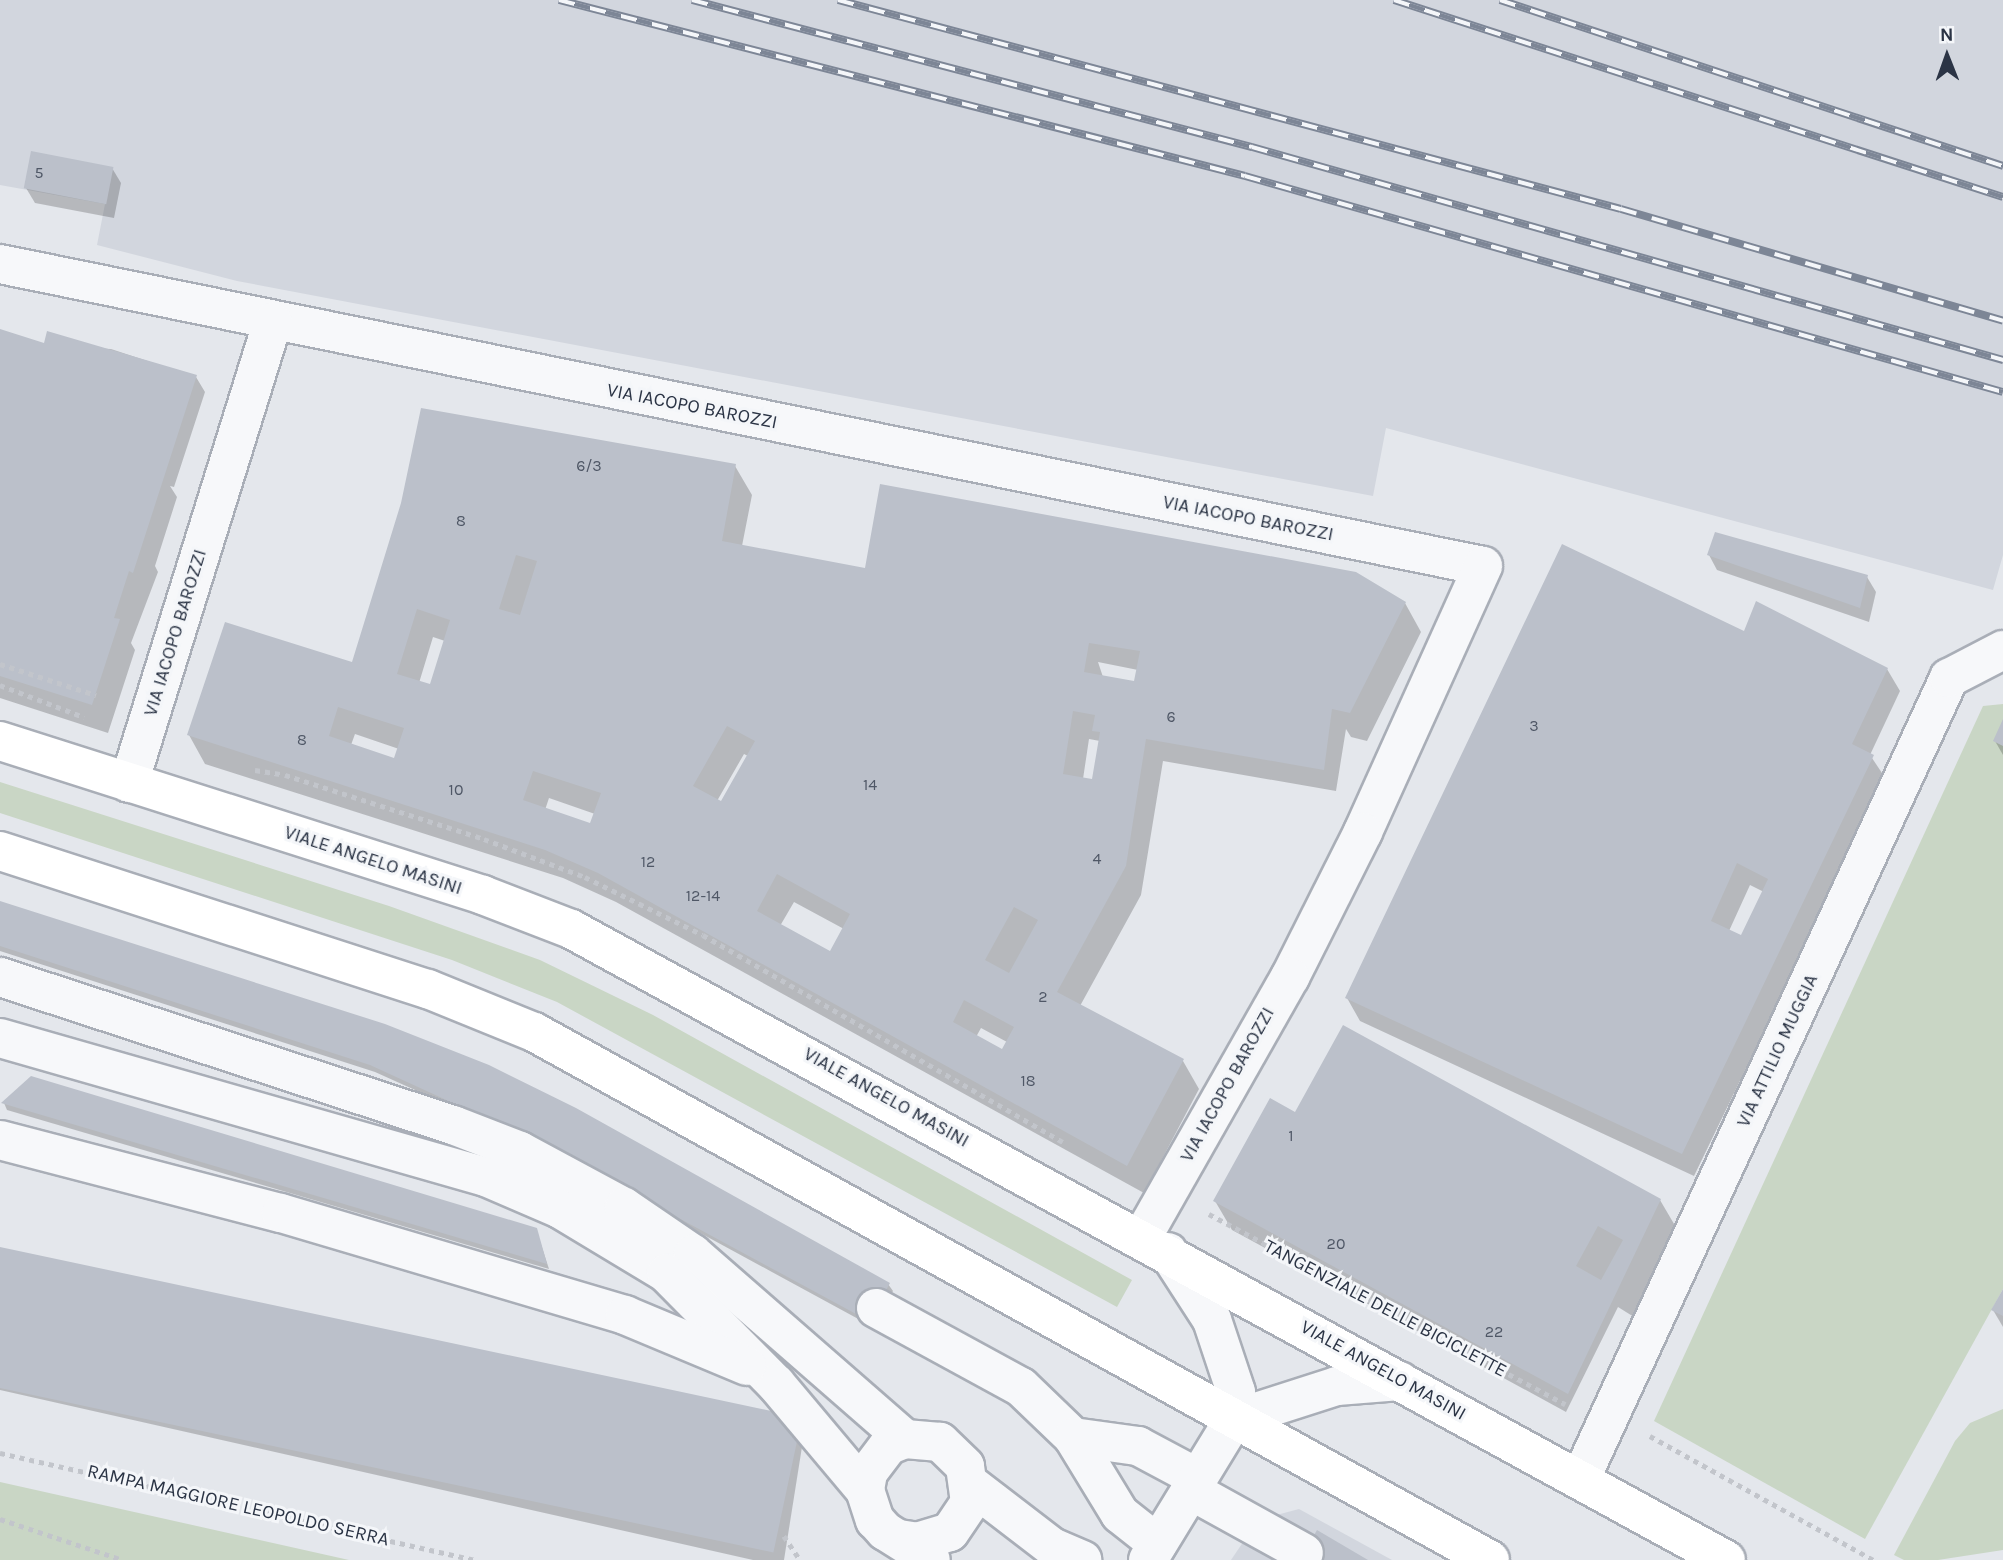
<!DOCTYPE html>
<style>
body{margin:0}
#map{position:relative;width:2003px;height:1560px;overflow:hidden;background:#e4e7ec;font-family:Karla,sans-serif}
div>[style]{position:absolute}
.built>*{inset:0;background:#d2d6de}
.green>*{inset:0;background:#c9d6c5}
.shadow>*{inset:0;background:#0003}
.building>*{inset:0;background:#bbc0ca;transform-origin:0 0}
.path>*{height:4.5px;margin-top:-2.25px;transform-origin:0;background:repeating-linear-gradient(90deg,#c2c5cb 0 5px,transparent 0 10px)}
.roads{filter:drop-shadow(2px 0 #a9aeb7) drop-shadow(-2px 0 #a9aeb7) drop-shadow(0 2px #a9aeb7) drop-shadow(0 -2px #a9aeb7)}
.minor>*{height:38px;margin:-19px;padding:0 19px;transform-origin:19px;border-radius:19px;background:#f7f8fa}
.major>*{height:38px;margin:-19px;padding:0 19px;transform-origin:19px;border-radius:19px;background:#fff}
.rail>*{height:8px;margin-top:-4px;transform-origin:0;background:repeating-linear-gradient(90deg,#f4f6f9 0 16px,#7d8696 0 32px);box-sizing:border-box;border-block:2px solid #7d8696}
span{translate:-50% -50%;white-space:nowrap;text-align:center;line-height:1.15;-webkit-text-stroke:6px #f4f6f9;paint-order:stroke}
.number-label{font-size:16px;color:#4f5766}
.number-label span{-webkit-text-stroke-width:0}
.street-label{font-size:19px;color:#2b3445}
.north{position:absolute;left:1912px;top:21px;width:70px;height:70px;-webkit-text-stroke:5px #f4f6f9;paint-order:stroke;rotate:359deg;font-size:19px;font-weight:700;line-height:28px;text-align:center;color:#2b3445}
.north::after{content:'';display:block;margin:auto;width:24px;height:32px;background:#2b3445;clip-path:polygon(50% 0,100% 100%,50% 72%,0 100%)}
</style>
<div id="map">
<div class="built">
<i style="clip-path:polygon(0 0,2003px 0,2003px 555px,1993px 590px,1386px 428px,1373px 496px,237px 281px,97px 245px,105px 204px,0 185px)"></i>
<i style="clip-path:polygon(1299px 1509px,1392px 1560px,1231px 1560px,1258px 1520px)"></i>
</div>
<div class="green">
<i style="clip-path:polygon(2003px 704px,2003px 1289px,1865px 1539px,1654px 1421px,1983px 706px)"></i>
<i style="clip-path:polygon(0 782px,389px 906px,540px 960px,653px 1015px,1132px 1280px,1117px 1307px,557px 1002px,452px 960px,0 813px)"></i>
<i style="clip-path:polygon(2003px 1409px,2003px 1550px,1938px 1560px,1904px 1560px,1894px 1555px,1955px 1441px,1970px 1423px)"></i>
<i style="clip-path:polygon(0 1482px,349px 1560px,0 1560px)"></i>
</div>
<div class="shadow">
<i style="clip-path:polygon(112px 168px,121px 183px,114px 218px,35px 203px,26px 188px)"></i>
<i style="clip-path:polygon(0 331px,45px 346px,111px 349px,196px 377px,205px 392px,174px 487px,170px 486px,177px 497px,155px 566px,158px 572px,131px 643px,135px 650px,108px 733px,0 698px)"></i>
<i style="clip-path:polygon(evenodd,735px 466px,752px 495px,742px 546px,867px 570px,1405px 603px,1421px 632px,1367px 741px,1351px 737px,1346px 729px,1336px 791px,1163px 761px,1141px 895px,1080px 1006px,1183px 1061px,1199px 1089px,1144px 1193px,616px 902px,563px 878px,205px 764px,189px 735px,353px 664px,403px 504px,735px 466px,433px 637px,445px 641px,431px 686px,419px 683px,433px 637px,735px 466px,1098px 662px,1138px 670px,1136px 683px,1103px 677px,1098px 662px,735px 466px,355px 734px,399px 749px,395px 760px,351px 745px,355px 734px,735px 466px,1089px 739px,1100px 741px,1094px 781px,1083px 779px,1089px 739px,735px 466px,744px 754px,748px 756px,722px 803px,717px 801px,744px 754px,735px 466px,549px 798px,595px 814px,591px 825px,545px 810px,549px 798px,735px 466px,794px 902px,844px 929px,830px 953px,780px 926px,794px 902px,735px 466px,981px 1028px,1007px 1042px,1002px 1052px,976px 1037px,981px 1028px)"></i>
<i style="clip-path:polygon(1709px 555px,1867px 577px,1876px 592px,1869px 622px,1717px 570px)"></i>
<i style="clip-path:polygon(evenodd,1745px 633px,1887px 669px,1900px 691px,1870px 755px,1886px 779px,1694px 1176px,1360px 1021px,1347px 998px,1745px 633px,1750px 885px,1764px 892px,1742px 937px,1729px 931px,1750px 885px)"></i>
<i style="clip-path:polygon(2003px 723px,2003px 755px,1995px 741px)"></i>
<i style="clip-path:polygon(0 903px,888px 1284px,893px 1291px,873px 1327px,544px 1148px,375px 1072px,0 951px)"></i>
<i style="clip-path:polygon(4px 1103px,536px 1229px,549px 1269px,7px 1110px)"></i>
<i style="clip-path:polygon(1295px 1115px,1660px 1200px,1677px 1229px,1634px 1317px,1618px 1307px,1566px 1412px,1232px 1230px,1215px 1201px)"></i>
<i style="clip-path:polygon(0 1249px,805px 1428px,784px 1560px,753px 1560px,0 1390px)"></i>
<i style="clip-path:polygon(2003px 1292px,2003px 1327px,1993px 1310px)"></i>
</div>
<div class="building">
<i style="left:31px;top:151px;width:84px;height:38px;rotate:11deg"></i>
<i style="clip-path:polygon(0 329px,44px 343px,47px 331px,197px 375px,133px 573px,129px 571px,114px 618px,120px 619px,92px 705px,0 676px)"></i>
<i style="clip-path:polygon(evenodd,421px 408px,736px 464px,722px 541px,865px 568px,880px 484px,1356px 572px,1406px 602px,1350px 713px,1332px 709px,1324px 770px,1146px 739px,1126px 866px,1057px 992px,1184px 1059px,1127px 1166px,598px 873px,545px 850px,187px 735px,225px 622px,352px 662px,401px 503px,421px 408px,516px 555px,537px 561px,520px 615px,499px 609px,516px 555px,421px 408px,417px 609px,450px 620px,430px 684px,397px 674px,417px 609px,421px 408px,1089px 643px,1140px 651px,1134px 681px,1084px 672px,1089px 643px,421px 408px,338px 707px,404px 728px,394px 758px,329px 736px,338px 707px,421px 408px,1073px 711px,1095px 715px,1092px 731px,1100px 732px,1092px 779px,1063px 774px,1073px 711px,421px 408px,727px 726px,755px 741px,721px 801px,693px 786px,727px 726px,421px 408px,533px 771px,601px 793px,590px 823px,523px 800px,533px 771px,421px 408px,777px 874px,850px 914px,830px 951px,757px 911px,777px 874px,421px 408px,1014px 907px,1038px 920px,1009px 973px,985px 960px,1014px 907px,421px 408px,964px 1000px,1014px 1027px,1002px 1049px,953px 1022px,964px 1000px)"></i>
<i style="clip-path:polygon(1715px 532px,1868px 575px,1860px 608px,1707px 555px)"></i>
<i style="clip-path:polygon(evenodd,1562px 544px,1744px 631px,1756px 601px,1888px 668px,1852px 744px,1874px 755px,1682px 1154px,1345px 998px,1562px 544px,1737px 863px,1768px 879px,1741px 935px,1711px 921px,1737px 863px)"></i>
<i style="clip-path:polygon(2003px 719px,2003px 746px,1993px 741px)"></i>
<i style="clip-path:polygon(0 901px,385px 1024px,489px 1065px,576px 1108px,890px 1283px,869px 1321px,538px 1142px,370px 1065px,0 946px)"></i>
<i style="clip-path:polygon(evenodd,1343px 1025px,1661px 1199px,1568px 1394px,1213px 1201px,1270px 1098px,1295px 1112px,1343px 1025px,1598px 1226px,1623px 1240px,1601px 1280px,1576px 1266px,1598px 1226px)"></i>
<i style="clip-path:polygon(31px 1076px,537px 1228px,547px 1264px,1px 1103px)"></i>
<i style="left:0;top:1247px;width:820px;height:138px;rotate:12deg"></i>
<i style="clip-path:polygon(2003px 1289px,2003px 1316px,1991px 1310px)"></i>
<i style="clip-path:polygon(1317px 1530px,1368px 1560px,1300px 1560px)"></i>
</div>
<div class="path">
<i style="left:0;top:664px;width:101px;rotate:17.9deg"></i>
<i style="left:0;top:685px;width:90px;rotate:20.9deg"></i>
<i style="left:255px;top:770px;width:30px;rotate:9deg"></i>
<i style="left:285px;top:775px;width:209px;rotate:17.8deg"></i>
<i style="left:484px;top:839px;width:108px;rotate:20.6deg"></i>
<i style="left:585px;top:877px;width:131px;rotate:26.2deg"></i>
<i style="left:703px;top:935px;width:415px;rotate:29.9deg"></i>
<i style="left:1209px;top:1214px;width:404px;rotate:28.1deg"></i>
<i style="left:1650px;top:1436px;width:256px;rotate:29deg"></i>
<i style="left:0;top:1453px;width:487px;rotate:12.7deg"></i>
<i style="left:0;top:1519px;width:130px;rotate:18.4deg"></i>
<i style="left:784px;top:1536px;width:29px;rotate:56deg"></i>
</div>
<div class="roads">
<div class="minor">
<i style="left:0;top:264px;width:1513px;rotate:11.51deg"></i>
<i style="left:1483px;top:566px;width:292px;rotate:114.3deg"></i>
<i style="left:1363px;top:832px;width:162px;rotate:116.7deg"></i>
<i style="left:1290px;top:977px;width:299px;rotate:119.6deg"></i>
<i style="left:129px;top:783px;width:483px;rotate:-72.7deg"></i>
<i style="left:0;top:977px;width:477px;rotate:18.1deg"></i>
<i style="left:453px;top:1125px;width:72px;rotate:21.2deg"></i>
<i style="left:520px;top:1151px;width:118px;rotate:28.3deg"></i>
<i style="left:624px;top:1207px;width:83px;rotate:34.3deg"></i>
<i style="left:693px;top:1254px;width:281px;rotate:41.1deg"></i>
<i style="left:0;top:1038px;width:505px;rotate:15.96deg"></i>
<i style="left:486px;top:1177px;width:81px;rotate:23.4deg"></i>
<i style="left:560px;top:1209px;width:124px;rotate:31.1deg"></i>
<i style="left:666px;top:1273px;width:156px;rotate:45.3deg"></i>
<i style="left:776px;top:1384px;width:138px;rotate:50deg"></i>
<i style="left:0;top:1140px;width:290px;rotate:14.6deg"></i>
<i style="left:281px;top:1213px;width:359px;rotate:16.5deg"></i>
<i style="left:625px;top:1315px;width:132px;rotate:22.7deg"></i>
<i style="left:876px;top:1308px;width:165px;rotate:28.6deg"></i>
<i style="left:1021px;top:1387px;width:72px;rotate:43.9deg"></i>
<i style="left:1073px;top:1437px;width:90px;rotate:58.6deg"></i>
<i style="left:1120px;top:1514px;width:48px;rotate:38.3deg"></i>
<i style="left:1234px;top:1419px;width:108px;rotate:-17.8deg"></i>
<i style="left:1337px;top:1386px;width:63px;rotate:-4.5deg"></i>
<i style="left:1073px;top:1437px;width:66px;rotate:7.9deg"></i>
<i style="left:1138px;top:1446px;width:68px;rotate:28.1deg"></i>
<i style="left:1580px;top:1480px;width:883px;rotate:-65.29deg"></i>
<i style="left:1949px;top:678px;width:61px;rotate:-27.4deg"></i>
<i style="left:970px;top:1484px;width:103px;rotate:37.5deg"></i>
<i style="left:1052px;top:1547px;width:33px;rotate:23deg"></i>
<i style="left:1190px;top:1490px;width:130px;rotate:28.9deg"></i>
<i style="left:899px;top:1539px;width:18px;rotate:9deg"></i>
<i style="left:917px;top:1542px;width:34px;rotate:-17deg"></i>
<i style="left:950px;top:1532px;width:36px;rotate:-56deg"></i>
<i style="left:970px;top:1502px;width:36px;rotate:-98deg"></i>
<i style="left:965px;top:1466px;width:35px;rotate:-136deg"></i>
<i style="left:940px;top:1442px;width:35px;rotate:-175deg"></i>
<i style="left:905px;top:1439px;width:18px;rotate:158deg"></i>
<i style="left:888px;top:1446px;width:34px;rotate:127deg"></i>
<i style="left:868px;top:1473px;width:17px;rotate:100deg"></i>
<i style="left:865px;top:1490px;width:32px;rotate:72deg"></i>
<i style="left:875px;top:1520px;width:15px;rotate:48deg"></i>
<i style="left:885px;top:1531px;width:54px;rotate:32.2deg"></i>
<i style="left:1148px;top:1560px;width:165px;rotate:-58.6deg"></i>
<i style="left:1234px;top:1419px;width:27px;rotate:-86deg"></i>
<i style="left:1236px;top:1392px;width:76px;rotate:-108.4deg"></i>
<i style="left:1212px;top:1320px;width:81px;rotate:-122.9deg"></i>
</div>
<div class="major">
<i style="left:0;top:741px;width:507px;rotate:17.68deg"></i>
<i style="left:483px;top:895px;width:94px;rotate:21.1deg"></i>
<i style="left:571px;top:929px;width:1316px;rotate:28.65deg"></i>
<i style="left:0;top:851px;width:450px;rotate:17.9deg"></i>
<i style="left:428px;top:989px;width:114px;rotate:22.1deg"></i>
<i style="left:534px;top:1032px;width:1092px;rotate:28.91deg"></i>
</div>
</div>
<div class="rail">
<i style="left:559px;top:0;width:708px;rotate:14.39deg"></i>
<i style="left:1245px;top:176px;width:788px;rotate:15.91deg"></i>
<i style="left:692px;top:0;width:579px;rotate:14.71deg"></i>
<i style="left:1252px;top:147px;width:781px;rotate:15.83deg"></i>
<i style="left:838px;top:0;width:810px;rotate:14.95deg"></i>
<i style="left:1621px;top:209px;width:398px;rotate:16.3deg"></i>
<i style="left:1394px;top:0;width:640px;rotate:17.93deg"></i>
<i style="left:1500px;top:0;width:530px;rotate:18.26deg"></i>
</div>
<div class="number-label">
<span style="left:39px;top:173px">5</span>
<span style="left:589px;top:466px">6/3</span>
<span style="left:461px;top:521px">8</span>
<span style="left:1171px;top:717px">6</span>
<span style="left:1534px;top:726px">3</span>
<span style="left:302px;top:740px">8</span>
<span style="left:870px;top:785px">14</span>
<span style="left:456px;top:790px">10</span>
<span style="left:1097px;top:859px">4</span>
<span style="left:648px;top:862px">12</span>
<span style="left:703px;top:896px">12-14</span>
<span style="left:1043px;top:997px">2</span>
<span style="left:1028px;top:1081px">18</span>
<span style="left:1291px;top:1136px">1</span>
<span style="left:1336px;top:1244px">20</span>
<span style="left:1494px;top:1332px">22</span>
</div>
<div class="street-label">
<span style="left:692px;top:407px;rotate:11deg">VIA IACOPO BAROZZI</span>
<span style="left:1248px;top:519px;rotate:11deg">VIA IACOPO BAROZZI</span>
<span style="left:176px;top:633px;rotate:-73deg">VIA IACOPO BAROZZI</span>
<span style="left:373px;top:861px;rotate:18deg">VIALE ANGELO MASINI</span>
<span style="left:1778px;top:1051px;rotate:-65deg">VIA ATTILIO MUGGIA</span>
<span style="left:1228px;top:1085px;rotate:-61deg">VIA IACOPO BAROZZI</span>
<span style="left:886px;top:1098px;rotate:29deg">VIALE ANGELO MASINI</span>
<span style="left:1385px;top:1309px;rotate:28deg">TANGENZIALE DELLE BICICLETTE</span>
<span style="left:1383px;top:1371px;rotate:29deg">VIALE ANGELO MASINI</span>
<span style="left:238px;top:1506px;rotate:13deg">RAMPA MAGGIORE LEOPOLDO SERRA</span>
</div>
<div class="north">N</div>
</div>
